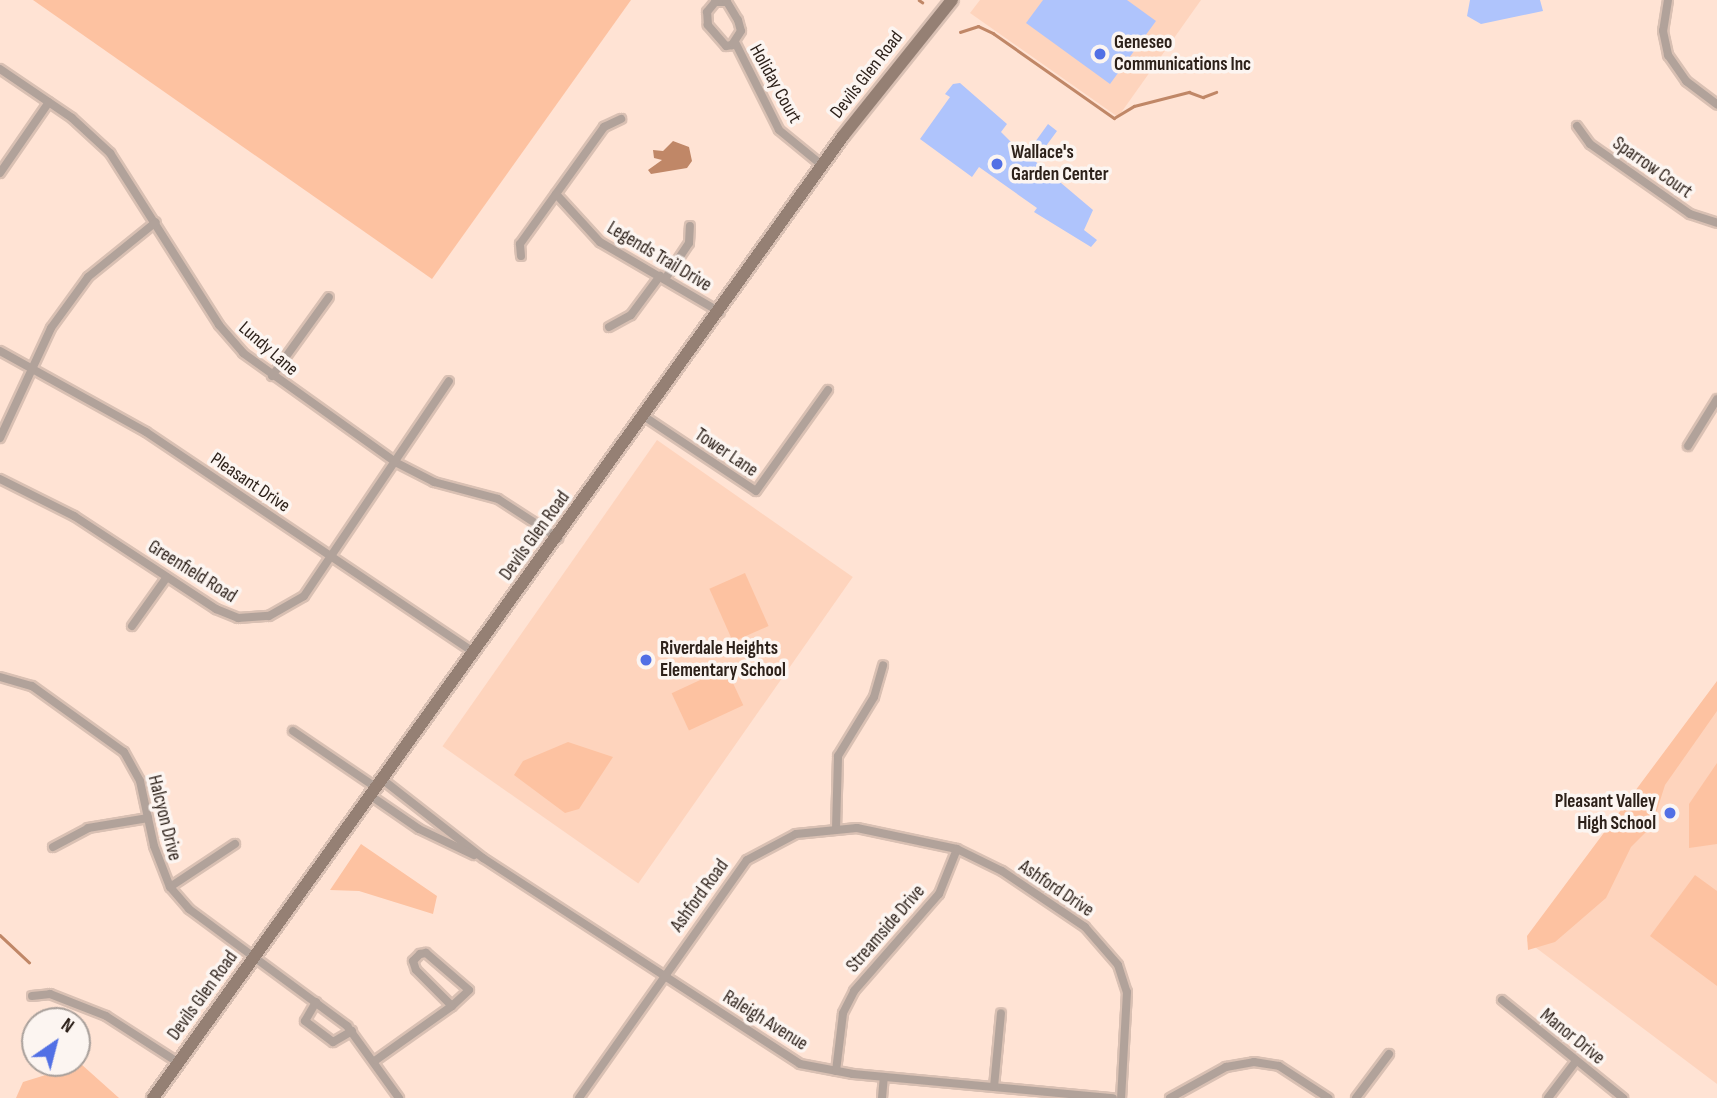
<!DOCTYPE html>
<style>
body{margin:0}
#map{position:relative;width:1717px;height:1098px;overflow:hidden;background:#ffe3d4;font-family:"Sofia Sans Condensed",sans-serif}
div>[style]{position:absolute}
.built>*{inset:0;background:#fed4bd;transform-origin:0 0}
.green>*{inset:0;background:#fdc2a1;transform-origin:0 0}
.water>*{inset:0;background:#c08767}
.stream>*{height:2.5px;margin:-1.25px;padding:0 1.25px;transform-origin:1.25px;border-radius:1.25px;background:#c08767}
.building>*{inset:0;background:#afc4fc}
.roads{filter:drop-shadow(2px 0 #d9c0b3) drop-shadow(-2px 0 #d9c0b3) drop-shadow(0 2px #d9c0b3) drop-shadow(0 -2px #d9c0b3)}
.minor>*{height:8px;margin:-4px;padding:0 4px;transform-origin:4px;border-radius:4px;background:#b1a29a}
.secondary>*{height:12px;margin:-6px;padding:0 6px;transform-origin:6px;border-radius:6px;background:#958074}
.dots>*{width:19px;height:19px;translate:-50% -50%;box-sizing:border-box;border:4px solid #fcf5f1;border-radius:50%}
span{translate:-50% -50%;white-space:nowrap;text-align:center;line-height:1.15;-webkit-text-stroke:7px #fcf5f1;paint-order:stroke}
.poi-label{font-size:19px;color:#2d211a;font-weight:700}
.left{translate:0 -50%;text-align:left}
.right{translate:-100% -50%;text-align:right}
.street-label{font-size:19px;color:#2d211a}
.north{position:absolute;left:21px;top:1007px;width:70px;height:70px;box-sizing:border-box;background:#fcf5f1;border:2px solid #a9a09b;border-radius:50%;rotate:35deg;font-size:19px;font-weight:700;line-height:28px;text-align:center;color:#2d211a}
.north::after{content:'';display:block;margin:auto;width:24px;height:32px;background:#5270e5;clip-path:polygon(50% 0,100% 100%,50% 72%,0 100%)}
</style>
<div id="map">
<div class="built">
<i style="clip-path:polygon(980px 0,1201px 0,1118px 117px,970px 13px)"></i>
<i style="left:657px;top:440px;width:239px;height:374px;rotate:35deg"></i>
<i style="clip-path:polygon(1717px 684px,1717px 1084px,1527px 941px)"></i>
</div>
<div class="green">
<i style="clip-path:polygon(33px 0,631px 0,432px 279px)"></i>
<i style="left:745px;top:573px;width:58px;height:39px;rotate:66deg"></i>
<i style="left:726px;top:668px;width:41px;height:60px;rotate:65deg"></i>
<i style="clip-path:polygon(1717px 681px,1717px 711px,1665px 785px,1652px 826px,1631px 847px,1606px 898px,1555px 942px,1528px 950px,1527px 936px)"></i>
<i style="clip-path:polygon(568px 742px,613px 757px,579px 809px,565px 813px,514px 775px,523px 761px)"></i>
<i style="clip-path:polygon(1717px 763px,1717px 844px,1689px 848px,1689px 804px)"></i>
<i style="clip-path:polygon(361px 844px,437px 896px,433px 914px,359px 891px,330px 890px)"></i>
<i style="clip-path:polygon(1695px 875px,1717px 891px,1717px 986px,1650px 936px)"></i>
<i style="clip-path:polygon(81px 1064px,119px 1098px,16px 1098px,23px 1082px)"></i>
</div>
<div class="water">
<i style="clip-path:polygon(673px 141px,689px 147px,692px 161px,687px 168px,651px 174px,648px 170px,662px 160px,654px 158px,653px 150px,663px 151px)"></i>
</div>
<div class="stream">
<i style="left:919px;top:0;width:4px;rotate:34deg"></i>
<i style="left:960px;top:32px;width:19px;rotate:-18deg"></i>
<i style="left:978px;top:26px;width:17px;rotate:25deg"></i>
<i style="left:993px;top:33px;width:148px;rotate:35.1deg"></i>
<i style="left:1114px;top:118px;width:23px;rotate:-31deg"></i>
<i style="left:1134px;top:106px;width:57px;rotate:-14.3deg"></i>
<i style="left:1189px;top:92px;width:15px;rotate:20deg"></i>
<i style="left:1203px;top:97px;width:14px;rotate:-21deg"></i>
<i style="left:0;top:935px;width:40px;rotate:43deg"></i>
</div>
<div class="building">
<i style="clip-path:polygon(1043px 0,1127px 0,1156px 21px,1110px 84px,1026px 23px)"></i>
<i style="clip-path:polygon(1470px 0,1540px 0,1543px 11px,1481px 24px,1467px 16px)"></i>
<i style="clip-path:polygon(960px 83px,1007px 124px,1001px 132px,1025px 156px,1048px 124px,1057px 131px,1035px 161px,1093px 210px,1084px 230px,1097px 240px,1091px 247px,1034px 212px,1037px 208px,979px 167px,972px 177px,920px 139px,950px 97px,945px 94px,953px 84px)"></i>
</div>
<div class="roads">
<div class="minor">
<i style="left:1668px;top:0;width:31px;rotate:99deg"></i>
<i style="left:1663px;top:31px;width:25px;rotate:78deg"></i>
<i style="left:1668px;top:55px;width:32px;rotate:55deg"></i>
<i style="left:1686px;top:81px;width:39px;rotate:37deg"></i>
<i style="left:715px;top:2px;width:12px"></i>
<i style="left:727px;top:2px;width:21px;rotate:59deg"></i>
<i style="left:738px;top:20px;width:11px;rotate:75deg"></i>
<i style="left:741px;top:31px;width:17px;rotate:123deg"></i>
<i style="left:732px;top:45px;width:6px;rotate:171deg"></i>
<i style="left:726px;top:46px;width:28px;rotate:-131deg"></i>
<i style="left:708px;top:25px;width:13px;rotate:-94deg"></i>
<i style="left:707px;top:12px;width:13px;rotate:-51deg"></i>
<i style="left:735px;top:42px;width:98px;rotate:63.4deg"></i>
<i style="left:779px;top:130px;width:57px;rotate:39.3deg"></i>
<i style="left:0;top:69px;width:87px;rotate:34.2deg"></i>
<i style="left:72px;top:118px;width:52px;rotate:42.6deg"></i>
<i style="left:110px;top:153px;width:204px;rotate:57.6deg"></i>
<i style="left:219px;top:325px;width:37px;rotate:49deg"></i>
<i style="left:243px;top:353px;width:187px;rotate:35.6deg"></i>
<i style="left:395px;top:462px;width:44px;rotate:27.1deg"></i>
<i style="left:434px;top:482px;width:66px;rotate:14.9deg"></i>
<i style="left:498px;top:499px;width:72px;rotate:33deg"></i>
<i style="left:1577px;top:126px;width:22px;rotate:54deg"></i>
<i style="left:1590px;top:144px;width:122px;rotate:35deg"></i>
<i style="left:1690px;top:214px;width:28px;rotate:18deg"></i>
<i style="left:0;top:173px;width:86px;rotate:-55.4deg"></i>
<i style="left:556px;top:194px;width:65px;rotate:47.5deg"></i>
<i style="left:600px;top:242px;width:139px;rotate:30.3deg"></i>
<i style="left:521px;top:256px;width:12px;rotate:-95deg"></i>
<i style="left:520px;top:244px;width:144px;rotate:-54.3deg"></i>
<i style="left:604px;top:127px;width:19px;rotate:-25deg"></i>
<i style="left:665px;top:279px;width:43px;rotate:-56.3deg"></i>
<i style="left:689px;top:243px;width:17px;rotate:-87deg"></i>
<i style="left:609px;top:327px;width:25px;rotate:-29deg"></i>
<i style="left:631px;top:315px;width:49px;rotate:-53.4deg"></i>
<i style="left:0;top:351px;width:167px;rotate:29deg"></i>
<i style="left:146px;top:432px;width:396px;rotate:33.9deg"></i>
<i style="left:272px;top:376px;width:97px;rotate:-54.2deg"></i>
<i style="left:645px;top:417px;width:133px;rotate:33.7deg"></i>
<i style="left:756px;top:491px;width:124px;rotate:-54.5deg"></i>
<i style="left:0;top:438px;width:121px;rotate:-65.1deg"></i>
<i style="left:51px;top:328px;width:63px;rotate:-54deg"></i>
<i style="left:88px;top:277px;width:87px;rotate:-39deg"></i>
<i style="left:1688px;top:446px;width:55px;rotate:-58.3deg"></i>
<i style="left:0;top:479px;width:83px;rotate:26.6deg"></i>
<i style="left:74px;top:516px;width:170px;rotate:33.2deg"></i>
<i style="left:216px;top:609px;width:24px;rotate:22deg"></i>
<i style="left:238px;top:618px;width:31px;rotate:-4deg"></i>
<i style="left:269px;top:616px;width:40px;rotate:-29.7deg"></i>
<i style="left:304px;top:596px;width:259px;rotate:-56deg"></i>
<i style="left:132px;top:626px;width:60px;rotate:-54.5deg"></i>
<i style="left:0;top:677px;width:33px;rotate:16deg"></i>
<i style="left:32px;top:686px;width:113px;rotate:35.7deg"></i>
<i style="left:124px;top:752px;width:33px;rotate:61deg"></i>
<i style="left:140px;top:781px;width:66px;rotate:77.8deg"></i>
<i style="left:154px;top:846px;width:44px;rotate:68.7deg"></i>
<i style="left:170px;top:887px;width:29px;rotate:49deg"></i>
<i style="left:189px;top:909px;width:197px;rotate:36.5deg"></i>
<i style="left:347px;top:1026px;width:89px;rotate:54.2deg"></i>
<i style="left:293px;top:731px;width:102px;rotate:34.2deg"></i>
<i style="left:383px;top:780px;width:127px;rotate:38deg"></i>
<i style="left:483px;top:858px;width:378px;rotate:33deg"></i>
<i style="left:800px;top:1064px;width:54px;rotate:10.7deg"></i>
<i style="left:853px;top:1074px;width:261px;rotate:5.3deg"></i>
<i style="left:371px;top:796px;width:58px;rotate:34.5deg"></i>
<i style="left:419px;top:829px;width:61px;rotate:25.3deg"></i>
<i style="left:836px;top:829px;width:73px;rotate:-88.4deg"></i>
<i style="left:838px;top:756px;width:69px;rotate:-58.6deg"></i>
<i style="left:874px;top:697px;width:33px;rotate:-74deg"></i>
<i style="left:53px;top:847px;width:40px;rotate:-28deg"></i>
<i style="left:88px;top:828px;width:61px;rotate:-9.5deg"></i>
<i style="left:170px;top:887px;width:78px;rotate:-33.5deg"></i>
<i style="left:32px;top:996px;width:18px;rotate:-6deg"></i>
<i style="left:50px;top:994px;width:60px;rotate:21.4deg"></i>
<i style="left:106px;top:1016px;width:87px;rotate:32.8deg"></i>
<i style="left:1502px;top:1000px;width:156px;rotate:39deg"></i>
<i style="left:316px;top:1002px;width:22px;rotate:120deg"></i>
<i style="left:305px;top:1021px;width:35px;rotate:37deg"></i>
<i style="left:333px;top:1042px;width:22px;rotate:-30deg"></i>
<i style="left:376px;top:1060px;width:93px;rotate:-35.4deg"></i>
<i style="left:452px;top:1006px;width:23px;rotate:-43deg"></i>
<i style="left:469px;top:990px;width:57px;rotate:-139.3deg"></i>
<i style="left:426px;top:953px;width:6px;rotate:171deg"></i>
<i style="left:420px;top:954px;width:10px;rotate:135deg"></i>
<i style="left:413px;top:961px;width:9px;rotate:72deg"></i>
<i style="left:416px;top:970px;width:51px;rotate:45deg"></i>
<i style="left:836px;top:1071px;width:58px;rotate:-83.1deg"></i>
<i style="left:843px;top:1013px;width:25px;rotate:-63deg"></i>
<i style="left:854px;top:991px;width:129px;rotate:-48.8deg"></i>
<i style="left:939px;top:894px;width:48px;rotate:-68.2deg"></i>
<i style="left:994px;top:1087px;width:74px;rotate:-84.6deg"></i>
<i style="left:579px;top:1098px;width:291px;rotate:-54.8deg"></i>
<i style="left:747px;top:860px;width:55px;rotate:-28deg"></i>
<i style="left:796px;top:834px;width:61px;rotate:-5.6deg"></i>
<i style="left:857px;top:828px;width:102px;rotate:11.9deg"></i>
<i style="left:957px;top:849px;width:50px;rotate:26.1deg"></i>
<i style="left:1002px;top:871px;width:100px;rotate:34deg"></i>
<i style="left:1085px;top:927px;width:50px;rotate:49deg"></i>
<i style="left:1118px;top:965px;width:28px;rotate:72deg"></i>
<i style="left:1127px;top:992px;width:106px;rotate:93.2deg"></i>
<i style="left:882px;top:1098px;width:21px;rotate:-85deg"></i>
<i style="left:1170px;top:1098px;width:64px;rotate:-29deg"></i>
<i style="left:1226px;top:1067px;width:28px;rotate:-10deg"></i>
<i style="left:1254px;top:1062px;width:25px;rotate:9deg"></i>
<i style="left:1279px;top:1066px;width:59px;rotate:33.1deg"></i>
<i style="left:1356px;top:1098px;width:55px;rotate:-53.1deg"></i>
<i style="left:1548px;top:1098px;width:46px;rotate:-52.9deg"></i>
</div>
<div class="secondary">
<i style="left:153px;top:1098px;width:1184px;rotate:-54.35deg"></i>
<i style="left:843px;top:136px;width:174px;rotate:-51.3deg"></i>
</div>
</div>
<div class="dots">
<i style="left:1100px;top:54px;background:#5270e5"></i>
<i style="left:997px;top:164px;background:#5270e5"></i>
<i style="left:646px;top:660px;background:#5270e5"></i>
<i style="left:1670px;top:813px;background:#5270e5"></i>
</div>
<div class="poi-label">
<span class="left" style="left:1114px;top:54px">Geneseo<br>Communications Inc</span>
<span class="left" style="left:1011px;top:164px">Wallace's<br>Garden Center</span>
<span class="left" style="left:660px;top:660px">Riverdale Heights<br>Elementary School</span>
<span class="right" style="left:1656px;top:813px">Pleasant Valley<br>High School</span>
</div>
<div class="street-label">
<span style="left:867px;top:75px;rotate:-52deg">Devils Glen Road</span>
<span style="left:775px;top:84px;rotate:61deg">Holiday Court</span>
<span style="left:1652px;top:168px;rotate:35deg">Sparrow Court</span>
<span style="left:659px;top:257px;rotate:31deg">Legends Trail Drive</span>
<span style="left:268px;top:349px;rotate:41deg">Lundy Lane</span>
<span style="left:726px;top:453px;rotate:34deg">Tower Lane</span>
<span style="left:250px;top:483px;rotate:34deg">Pleasant Drive</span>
<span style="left:535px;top:536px;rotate:-54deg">Devils Glen Road</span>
<span style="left:192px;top:572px;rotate:32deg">Greenfield Road</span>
<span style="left:164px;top:818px;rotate:76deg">Halcyon Drive</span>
<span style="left:1056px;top:889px;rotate:34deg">Ashford Drive</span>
<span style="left:700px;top:896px;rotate:-54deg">Ashford Road</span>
<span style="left:886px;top:929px;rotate:-49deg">Streamside Drive</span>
<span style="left:203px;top:996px;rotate:-54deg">Devils Glen Road</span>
<span style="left:765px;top:1021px;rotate:32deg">Raleigh Avenue</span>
<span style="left:1572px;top:1037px;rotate:39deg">Manor Drive</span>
</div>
<div class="north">N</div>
</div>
